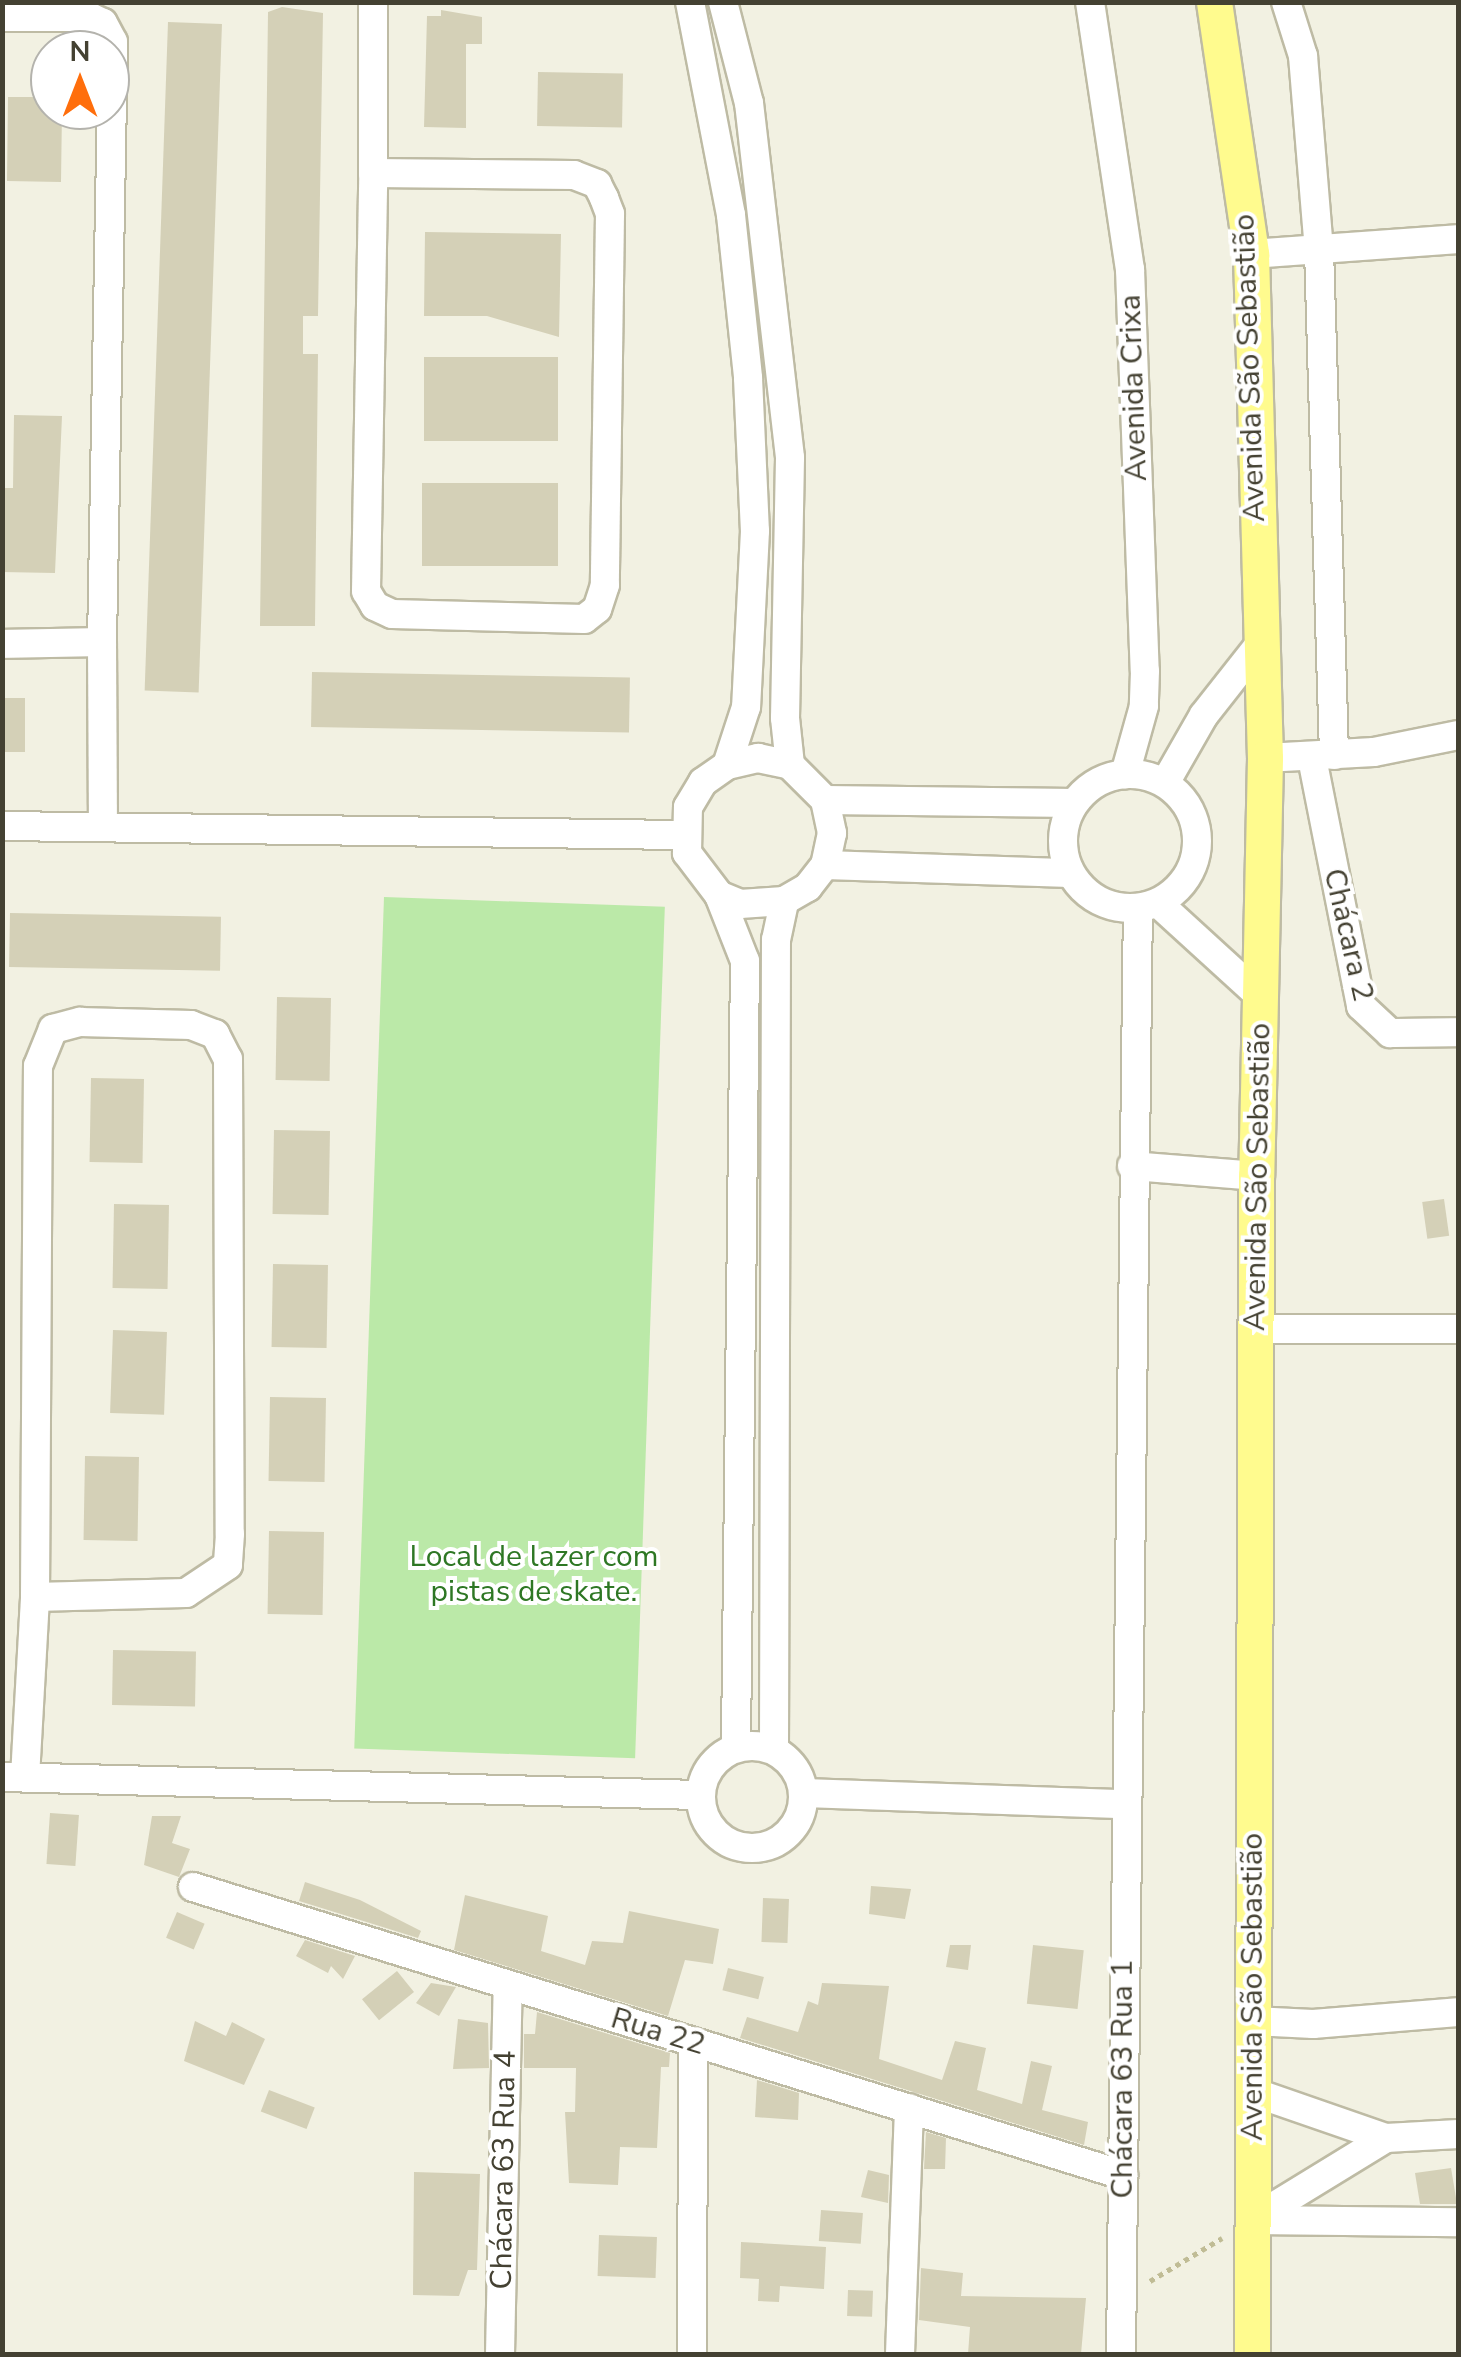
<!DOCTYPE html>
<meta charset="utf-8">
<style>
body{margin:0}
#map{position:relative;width:1461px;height:2357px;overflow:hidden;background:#f2f1e2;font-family:"Nunito Sans",sans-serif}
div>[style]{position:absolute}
.green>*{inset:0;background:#bbe9a8;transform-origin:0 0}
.building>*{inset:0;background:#d4d0b7;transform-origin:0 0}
.path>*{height:5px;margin-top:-2.5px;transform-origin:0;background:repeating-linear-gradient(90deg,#c0bc95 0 5px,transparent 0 10px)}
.roads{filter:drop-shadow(2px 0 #bebba4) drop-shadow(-2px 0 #bebba4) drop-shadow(0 2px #bebba4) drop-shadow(0 -2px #bebba4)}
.minor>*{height:28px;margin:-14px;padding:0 14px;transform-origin:14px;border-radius:14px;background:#fff}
.minor>.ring{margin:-14px;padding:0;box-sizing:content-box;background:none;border:28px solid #fff;border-radius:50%}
.major>*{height:35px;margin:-17.5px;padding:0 17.5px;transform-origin:17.5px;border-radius:17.5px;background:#fffb8e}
span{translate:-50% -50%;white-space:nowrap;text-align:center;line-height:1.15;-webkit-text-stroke:8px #fff;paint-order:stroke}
.street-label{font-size:30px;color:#444132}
.park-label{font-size:30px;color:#2e7724}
.frame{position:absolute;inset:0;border:5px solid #444132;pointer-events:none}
.north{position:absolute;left:30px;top:30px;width:100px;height:100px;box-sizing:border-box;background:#fff;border:2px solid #b4b3ad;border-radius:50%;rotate:0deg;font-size:28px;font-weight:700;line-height:40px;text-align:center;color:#444132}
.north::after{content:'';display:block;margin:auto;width:35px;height:45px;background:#ff6e0c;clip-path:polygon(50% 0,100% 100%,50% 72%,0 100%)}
</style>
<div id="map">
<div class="green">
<i style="left:384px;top:897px;width:281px;height:852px;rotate:2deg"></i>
</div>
<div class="building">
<i style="clip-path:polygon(282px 7px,323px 13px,318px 316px,303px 316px,303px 354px,318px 354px,315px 626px,260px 626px,268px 12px)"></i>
<i style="clip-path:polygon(441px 10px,482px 17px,482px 44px,466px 44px,466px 128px,424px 127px,427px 16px,441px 16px)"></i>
<i style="left:168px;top:22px;width:54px;height:669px;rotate:2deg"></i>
<i style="left:538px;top:72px;width:85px;height:54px;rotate:1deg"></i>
<i style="clip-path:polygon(8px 97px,50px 97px,50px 110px,62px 110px,61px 182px,7px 181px)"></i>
<i style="clip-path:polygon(425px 232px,561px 234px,559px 337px,487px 316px,424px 316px)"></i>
<i style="left:424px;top:357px;width:134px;height:84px"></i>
<i style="clip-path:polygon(14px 415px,62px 416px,55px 573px,2px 572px,2px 488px,13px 488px)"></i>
<i style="left:422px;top:483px;width:136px;height:83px"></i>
<i style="left:312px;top:672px;width:318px;height:55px;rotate:1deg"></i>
<i style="left:2px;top:698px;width:23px;height:54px"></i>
<i style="left:10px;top:913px;width:211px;height:54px;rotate:1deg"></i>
<i style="left:277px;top:997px;width:54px;height:83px;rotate:1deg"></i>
<i style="left:91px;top:1078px;width:53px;height:84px;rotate:1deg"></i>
<i style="left:274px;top:1130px;width:56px;height:84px;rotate:1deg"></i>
<i style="left:1444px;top:1199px;width:37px;height:22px;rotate:82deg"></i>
<i style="left:114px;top:1204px;width:55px;height:84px;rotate:1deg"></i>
<i style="left:273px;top:1264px;width:55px;height:83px;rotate:1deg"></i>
<i style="left:113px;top:1330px;width:54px;height:83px;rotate:2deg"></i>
<i style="left:270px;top:1397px;width:56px;height:84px;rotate:1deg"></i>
<i style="left:85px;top:1456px;width:54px;height:84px;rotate:1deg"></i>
<i style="left:269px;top:1531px;width:55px;height:83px;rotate:1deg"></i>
<i style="left:113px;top:1650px;width:83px;height:55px;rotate:1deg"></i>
<i style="left:50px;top:1813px;width:29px;height:51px;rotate:4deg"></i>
<i style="clip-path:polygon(152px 1816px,181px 1816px,172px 1843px,190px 1849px,179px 1877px,144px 1865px)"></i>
<i style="clip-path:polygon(305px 1882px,360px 1900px,421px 1931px,418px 1938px,299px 1901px)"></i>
<i style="clip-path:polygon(871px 1886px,911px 1889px,905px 1919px,869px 1914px)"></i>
<i style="clip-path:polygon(465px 1895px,548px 1916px,541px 1951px,585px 1965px,592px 1941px,623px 1943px,629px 1911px,719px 1929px,713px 1964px,685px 1960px,668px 2016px,454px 1950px)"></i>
<i style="left:763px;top:1898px;width:26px;height:44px;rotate:2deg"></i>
<i style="left:177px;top:1912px;width:30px;height:28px;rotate:23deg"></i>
<i style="clip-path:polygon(305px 1940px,355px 1956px,343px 1979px,331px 1966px,328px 1973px,296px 1956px)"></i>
<i style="clip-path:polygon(950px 1945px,971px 1945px,968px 1970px,946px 1967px)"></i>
<i style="left:1033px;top:1945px;width:51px;height:59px;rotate:6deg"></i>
<i style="left:728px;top:1968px;width:37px;height:23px;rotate:14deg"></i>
<i style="left:397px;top:1971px;width:27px;height:45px;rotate:51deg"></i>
<i style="clip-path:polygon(431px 1983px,456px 1987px,439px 2016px,416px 2003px)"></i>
<i style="clip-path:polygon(822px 1983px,889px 1986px,879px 2059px,942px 2080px,955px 2041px,986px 2048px,977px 2090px,1022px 2104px,1031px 2061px,1052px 2066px,1042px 2110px,1088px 2122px,1084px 2145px,740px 2038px,747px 2017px,798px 2032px,808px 2001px,818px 2005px)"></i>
<i style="clip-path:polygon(537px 2012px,670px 2053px,669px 2067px,661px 2067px,657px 2148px,620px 2147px,618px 2185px,569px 2183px,565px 2112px,575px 2112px,576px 2068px,524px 2068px,524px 2034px,535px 2034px)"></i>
<i style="clip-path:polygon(458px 2019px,488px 2023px,489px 2068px,453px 2069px)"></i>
<i style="clip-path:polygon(195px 2021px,226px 2036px,232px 2022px,265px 2039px,244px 2085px,184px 2061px)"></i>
<i style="clip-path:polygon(757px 2080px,799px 2093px,798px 2120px,755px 2117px)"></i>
<i style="left:269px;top:2090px;width:49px;height:23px;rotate:21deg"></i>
<i style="clip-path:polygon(926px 2132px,946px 2138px,945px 2169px,924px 2169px)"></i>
<i style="clip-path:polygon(1451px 2168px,1457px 2204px,1420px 2204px,1415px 2173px)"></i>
<i style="clip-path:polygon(868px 2170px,889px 2175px,888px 2203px,861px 2197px)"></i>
<i style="clip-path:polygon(414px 2172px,480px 2174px,477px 2270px,468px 2270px,459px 2296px,413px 2295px)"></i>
<i style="left:821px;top:2210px;width:42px;height:31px;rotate:4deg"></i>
<i style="left:599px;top:2235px;width:58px;height:41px;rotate:2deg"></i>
<i style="clip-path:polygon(741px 2242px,826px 2247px,824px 2289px,780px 2286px,779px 2302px,758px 2301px,759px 2279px,740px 2278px)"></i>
<i style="clip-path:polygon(921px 2268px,963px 2273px,961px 2296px,1086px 2298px,1081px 2354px,968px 2354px,970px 2327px,919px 2320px)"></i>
<i style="left:848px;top:2290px;width:25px;height:26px;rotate:2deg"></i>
</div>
<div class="path">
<i style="left:1150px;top:2281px;width:84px;rotate:-30.8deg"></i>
</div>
<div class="roads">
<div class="minor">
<i style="left:373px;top:2px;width:171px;rotate:90deg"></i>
<i style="left:690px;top:2px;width:217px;rotate:79.1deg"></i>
<i style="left:731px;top:215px;width:164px;rotate:84deg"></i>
<i style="left:748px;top:378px;width:153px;rotate:87.4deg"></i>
<i style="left:755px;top:531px;width:176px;rotate:92.9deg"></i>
<i style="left:746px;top:707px;width:61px;rotate:108.1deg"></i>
<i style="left:723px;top:2px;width:104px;rotate:75.6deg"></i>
<i style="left:749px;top:103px;width:357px;rotate:83.4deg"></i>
<i style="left:790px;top:458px;width:260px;rotate:91.1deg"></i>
<i style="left:785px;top:718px;width:47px;rotate:83.9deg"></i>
<i style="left:790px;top:765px;width:49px;rotate:45deg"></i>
<i style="left:825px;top:800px;width:34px;rotate:78deg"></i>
<i style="left:832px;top:833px;width:33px;rotate:102deg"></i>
<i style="left:825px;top:865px;width:28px;rotate:128deg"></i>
<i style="left:808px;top:887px;width:28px;rotate:150deg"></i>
<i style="left:784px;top:901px;width:44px;rotate:176.1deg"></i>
<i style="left:740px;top:904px;width:23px;rotate:-157deg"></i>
<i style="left:719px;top:895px;width:53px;rotate:-127.3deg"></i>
<i style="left:687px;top:853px;width:46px;rotate:-88.8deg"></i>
<i style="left:688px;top:807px;width:29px;rotate:-59deg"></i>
<i style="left:703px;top:782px;width:29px;rotate:-35deg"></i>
<i style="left:727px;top:765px;width:32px;rotate:-13deg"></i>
<i style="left:758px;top:758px;width:33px;rotate:12deg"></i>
<i style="left:1090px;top:2px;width:270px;rotate:81.5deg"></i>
<i style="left:1130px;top:269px;width:402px;rotate:87.9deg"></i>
<i style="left:1145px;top:671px;width:35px;rotate:92deg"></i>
<i style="left:1144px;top:706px;width:71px;rotate:105.6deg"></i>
<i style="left:1286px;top:2px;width:57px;rotate:72.5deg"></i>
<i style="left:1303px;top:56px;width:194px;rotate:85.3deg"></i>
<i style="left:1319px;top:249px;width:506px;rotate:88.3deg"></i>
<i style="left:2px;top:17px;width:88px"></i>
<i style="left:90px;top:17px;width:14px;rotate:25deg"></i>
<i style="left:103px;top:23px;width:21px;rotate:62deg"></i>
<i style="left:113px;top:42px;width:600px;rotate:91.05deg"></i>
<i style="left:102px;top:642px;width:100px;rotate:178.9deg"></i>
<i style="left:373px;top:173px;width:201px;rotate:0.6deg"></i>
<i style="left:574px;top:175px;width:25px;rotate:21deg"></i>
<i style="left:597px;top:184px;width:16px;rotate:63deg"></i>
<i style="left:604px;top:198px;width:17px;rotate:69deg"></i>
<i style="left:610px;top:214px;width:371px;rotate:90.8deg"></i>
<i style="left:605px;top:585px;width:25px;rotate:108deg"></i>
<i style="left:597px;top:609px;width:16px;rotate:142deg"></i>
<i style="left:584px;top:619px;width:192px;rotate:-178.5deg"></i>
<i style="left:392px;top:614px;width:19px;rotate:-155deg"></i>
<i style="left:375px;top:606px;width:17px;rotate:-121deg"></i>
<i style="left:366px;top:591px;width:418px;rotate:-89deg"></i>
<i style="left:1251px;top:254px;width:208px;rotate:-4.1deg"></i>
<i style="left:102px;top:642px;width:185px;rotate:89.7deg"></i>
<i style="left:1265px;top:758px;width:109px;rotate:-3.2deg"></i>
<i style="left:1374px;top:752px;width:86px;rotate:-11.4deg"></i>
<i style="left:1312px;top:758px;width:253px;rotate:78.8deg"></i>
<i style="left:1361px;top:1006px;width:40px;rotate:43deg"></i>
<i style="left:1390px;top:1033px;width:68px;rotate:-0.8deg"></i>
<i class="ring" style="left:1063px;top:774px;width:106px;height:106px"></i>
<i style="left:1165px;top:783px;width:78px;rotate:-60.2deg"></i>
<i style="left:1204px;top:715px;width:89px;rotate:-51.8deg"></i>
<i style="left:825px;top:800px;width:249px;rotate:0.7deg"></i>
<i style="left:2px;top:826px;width:682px;rotate:0.76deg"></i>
<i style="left:825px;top:865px;width:245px;rotate:1.9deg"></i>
<i style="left:719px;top:895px;width:71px;rotate:68.5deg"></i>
<i style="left:745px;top:961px;width:787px;rotate:90.66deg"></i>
<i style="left:1158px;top:903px;width:138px;rotate:42.4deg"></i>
<i style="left:80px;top:1022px;width:111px;rotate:1.5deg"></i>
<i style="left:191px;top:1025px;width:26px;rotate:21deg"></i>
<i style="left:215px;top:1034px;width:28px;rotate:63deg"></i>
<i style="left:228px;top:1059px;width:475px;rotate:89.8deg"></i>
<i style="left:230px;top:1534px;width:31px;rotate:94deg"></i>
<i style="left:228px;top:1565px;width:50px;rotate:146.3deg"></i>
<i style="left:186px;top:1593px;width:151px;rotate:178.5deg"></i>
<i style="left:35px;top:1597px;width:531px;rotate:-89.68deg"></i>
<i style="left:38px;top:1066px;width:40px;rotate:-68deg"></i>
<i style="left:53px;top:1029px;width:28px;rotate:-15deg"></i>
<i style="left:1132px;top:1166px;width:124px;rotate:4.6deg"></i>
<i style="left:1256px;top:1329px;width:202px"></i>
<i class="ring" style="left:701px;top:1746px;width:74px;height:74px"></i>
<i style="left:774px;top:1750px;width:810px;rotate:-89.86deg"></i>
<i style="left:776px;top:940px;width:40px;rotate:-78deg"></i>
<i style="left:2px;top:1777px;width:698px;rotate:1.48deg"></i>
<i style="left:25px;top:1777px;width:180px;rotate:-86.8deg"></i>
<i style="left:804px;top:1793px;width:321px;rotate:2deg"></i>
<i style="left:193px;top:1887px;width:974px;rotate:17.21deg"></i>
<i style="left:1253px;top:2021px;width:60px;rotate:2.9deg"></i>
<i style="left:1313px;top:2024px;width:145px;rotate:-4.7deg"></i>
<i style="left:1253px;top:2092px;width:141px;rotate:19.1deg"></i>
<i style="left:1386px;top:2138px;width:72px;rotate:-3.2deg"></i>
<i style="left:1252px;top:2220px;width:206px;rotate:0.6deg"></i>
<i style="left:1252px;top:2220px;width:157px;rotate:-31.5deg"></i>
<i style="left:500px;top:2354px;width:368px;rotate:-88.8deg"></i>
<i style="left:692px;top:2354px;width:312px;rotate:-89.8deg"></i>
<i style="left:900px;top:2354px;width:246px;rotate:-87.9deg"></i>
<i style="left:1121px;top:2354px;width:1445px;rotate:-89.33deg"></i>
</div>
<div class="major">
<i style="left:1214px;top:2px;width:255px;rotate:81.6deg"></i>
<i style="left:1251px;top:254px;width:504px;rotate:88.41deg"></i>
<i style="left:1265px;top:758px;width:418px;rotate:91.2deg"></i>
<i style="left:1256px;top:1176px;width:1178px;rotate:90.19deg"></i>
</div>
</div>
<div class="street-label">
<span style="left:1250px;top:368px;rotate:-92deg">Avenida São Sebastião</span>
<span style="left:1134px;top:388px;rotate:-92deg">Avenida Crixa</span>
<span style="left:1348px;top:935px;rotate:77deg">Chácara 2</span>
<span style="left:1258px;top:1177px;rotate:-89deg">Avenida São Sebastião</span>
<span style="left:1253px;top:1987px;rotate:-90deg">Avenida São Sebastião</span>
<span style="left:658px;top:2032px;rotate:17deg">Rua 22</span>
<span style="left:1123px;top:2079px;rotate:-90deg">Chácara 63 Rua 1</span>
<span style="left:504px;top:2170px;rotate:-89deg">Chácara 63 Rua 4</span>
</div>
<div class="park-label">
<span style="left:534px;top:1574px">Local de lazer com<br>pistas de skate.</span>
</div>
<div class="frame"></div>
<div class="north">N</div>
</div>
